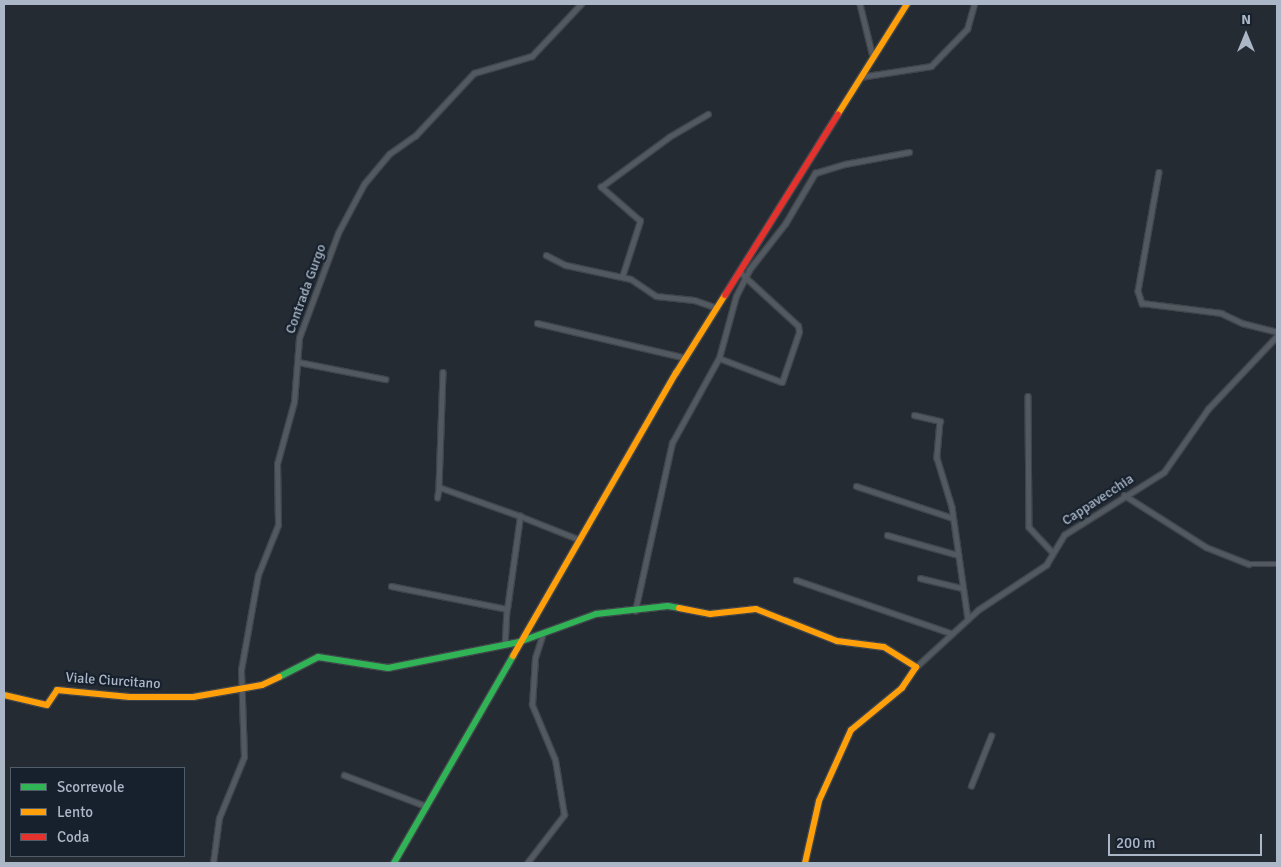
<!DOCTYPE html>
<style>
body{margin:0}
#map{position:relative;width:1281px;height:867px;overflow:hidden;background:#242b33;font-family:Signika,sans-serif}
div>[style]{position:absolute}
.roads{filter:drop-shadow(1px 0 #40454b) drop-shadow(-1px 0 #40454b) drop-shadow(0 1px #40454b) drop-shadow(0 -1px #40454b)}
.street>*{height:4.5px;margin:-2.25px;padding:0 2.25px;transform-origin:2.25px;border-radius:2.25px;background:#535961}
.fast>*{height:6px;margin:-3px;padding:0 3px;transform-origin:3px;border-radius:3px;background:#30b455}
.slow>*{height:6px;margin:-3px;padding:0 3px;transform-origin:3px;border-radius:3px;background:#ff9f0a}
.jam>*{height:6px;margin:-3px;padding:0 3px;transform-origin:3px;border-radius:3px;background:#e5322d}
span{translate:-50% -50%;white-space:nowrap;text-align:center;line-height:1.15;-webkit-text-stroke:4.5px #17212d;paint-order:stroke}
.street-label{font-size:14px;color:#abb6c6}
.frame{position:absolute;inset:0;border:5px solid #abb6c6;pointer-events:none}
.legend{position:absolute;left:10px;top:767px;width:175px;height:90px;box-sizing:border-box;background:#17212d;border:1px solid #525d6a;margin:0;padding:6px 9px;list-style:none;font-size:15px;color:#abb6c6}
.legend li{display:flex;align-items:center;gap:10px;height:25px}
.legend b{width:25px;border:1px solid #525d6a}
.north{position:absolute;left:1221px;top:10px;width:50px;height:50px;-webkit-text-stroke:4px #17212d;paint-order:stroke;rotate:0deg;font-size:14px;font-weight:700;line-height:20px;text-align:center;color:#abb6c6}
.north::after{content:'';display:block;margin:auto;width:18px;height:22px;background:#abb6c6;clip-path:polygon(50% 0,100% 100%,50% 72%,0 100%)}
.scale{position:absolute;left:1108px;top:834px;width:154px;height:22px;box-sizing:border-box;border:2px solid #abb6c6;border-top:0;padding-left:6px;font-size:15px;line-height:18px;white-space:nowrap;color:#abb6c6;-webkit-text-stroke:4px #17212d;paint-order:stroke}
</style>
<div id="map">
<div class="roads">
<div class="street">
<i style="left:860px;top:4px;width:55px;rotate:76.2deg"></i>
<i style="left:860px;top:77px;width:72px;rotate:-8.8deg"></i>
<i style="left:931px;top:66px;width:52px;rotate:-45.8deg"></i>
<i style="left:967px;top:29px;width:26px;rotate:-74deg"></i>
<i style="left:1159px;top:172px;width:121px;rotate:100deg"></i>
<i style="left:1138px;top:291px;width:13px;rotate:72deg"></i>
<i style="left:1142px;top:303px;width:80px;rotate:7.2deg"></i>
<i style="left:1221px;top:313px;width:23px;rotate:25deg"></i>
<i style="left:1242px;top:323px;width:36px;rotate:14deg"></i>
<i style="left:546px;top:255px;width:22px;rotate:27deg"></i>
<i style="left:566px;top:265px;width:66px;rotate:12.2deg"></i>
<i style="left:631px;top:279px;width:30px;rotate:34deg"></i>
<i style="left:656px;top:296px;width:38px;rotate:6deg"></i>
<i style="left:694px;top:300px;width:24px;rotate:19deg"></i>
<i style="left:622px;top:277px;width:59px;rotate:-72.2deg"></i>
<i style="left:640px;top:221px;width:52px;rotate:-138.9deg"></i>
<i style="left:601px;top:187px;width:84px;rotate:-36.3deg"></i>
<i style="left:669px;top:137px;width:45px;rotate:-30.5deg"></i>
<i style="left:537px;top:323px;width:153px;rotate:13.2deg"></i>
<i style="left:719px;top:358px;width:67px;rotate:20.9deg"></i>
<i style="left:782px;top:382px;width:53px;rotate:-71.2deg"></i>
<i style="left:799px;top:332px;width:6px;rotate:-99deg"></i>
<i style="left:798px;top:326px;width:80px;rotate:-137.5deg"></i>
<i style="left:298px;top:362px;width:89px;rotate:11.1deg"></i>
<i style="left:443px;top:372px;width:115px;rotate:92deg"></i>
<i style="left:439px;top:487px;width:86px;rotate:19.7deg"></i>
<i style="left:1028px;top:396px;width:131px;rotate:89.6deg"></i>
<i style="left:1029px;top:527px;width:35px;rotate:47deg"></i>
<i style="left:914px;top:415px;width:27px;rotate:13deg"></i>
<i style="left:940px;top:421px;width:37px;rotate:95deg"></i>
<i style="left:937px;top:458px;width:51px;rotate:73deg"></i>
<i style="left:952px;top:507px;width:113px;rotate:81.9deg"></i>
<i style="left:856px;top:486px;width:102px;rotate:18.3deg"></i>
<i style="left:1124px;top:495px;width:97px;rotate:32.4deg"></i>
<i style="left:1206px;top:547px;width:46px;rotate:21.6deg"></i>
<i style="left:1249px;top:564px;width:28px"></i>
<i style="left:437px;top:498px;width:11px;rotate:-80deg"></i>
<i style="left:887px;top:535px;width:74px;rotate:15.7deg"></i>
<i style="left:920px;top:578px;width:43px;rotate:13.4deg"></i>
<i style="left:796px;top:580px;width:164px;rotate:18.9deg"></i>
<i style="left:391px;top:586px;width:118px;rotate:11.2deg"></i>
<i style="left:507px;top:609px;width:36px;rotate:93deg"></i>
<i style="left:507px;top:609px;width:94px;rotate:-82deg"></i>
<i style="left:520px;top:516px;width:62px;rotate:21.6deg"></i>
<i style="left:635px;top:611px;width:172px;rotate:-77.6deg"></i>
<i style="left:672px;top:443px;width:97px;rotate:-61.1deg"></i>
<i style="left:719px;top:358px;width:64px;rotate:-74.7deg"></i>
<i style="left:736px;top:296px;width:29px;rotate:-63deg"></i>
<i style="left:749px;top:270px;width:58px;rotate:-52deg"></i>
<i style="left:785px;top:224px;width:59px;rotate:-59.5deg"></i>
<i style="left:815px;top:173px;width:31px;rotate:-17deg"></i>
<i style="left:845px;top:164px;width:65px;rotate:-10.6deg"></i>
<i style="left:916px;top:667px;width:84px;rotate:-42.6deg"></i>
<i style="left:978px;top:610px;width:82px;rotate:-33.5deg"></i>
<i style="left:1046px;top:565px;width:35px;rotate:-59deg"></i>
<i style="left:1064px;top:535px;width:118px;rotate:-32.2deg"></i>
<i style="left:1164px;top:472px;width:77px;rotate:-55.1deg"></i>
<i style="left:1208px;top:409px;width:100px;rotate:-46.6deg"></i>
<i style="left:344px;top:775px;width:88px;rotate:20.7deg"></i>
<i style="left:971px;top:786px;width:54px;rotate:-68.2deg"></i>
<i style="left:213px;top:863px;width:45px;rotate:-82.4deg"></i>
<i style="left:219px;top:818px;width:66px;rotate:-67.7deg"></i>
<i style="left:244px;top:757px;width:87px;rotate:-92deg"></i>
<i style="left:241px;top:670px;width:97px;rotate:-79.9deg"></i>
<i style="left:258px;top:575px;width:54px;rotate:-68.2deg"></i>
<i style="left:278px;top:525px;width:61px;rotate:-90.9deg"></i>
<i style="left:277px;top:464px;width:64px;rotate:-74.7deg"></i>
<i style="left:294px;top:402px;width:64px;rotate:-85.5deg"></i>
<i style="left:299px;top:338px;width:112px;rotate:-69.6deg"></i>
<i style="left:338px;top:233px;width:55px;rotate:-62deg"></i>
<i style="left:364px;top:184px;width:39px;rotate:-50deg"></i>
<i style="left:389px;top:154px;width:32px;rotate:-35deg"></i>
<i style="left:415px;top:136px;width:86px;rotate:-46.9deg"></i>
<i style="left:474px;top:73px;width:60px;rotate:-16.3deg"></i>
<i style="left:532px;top:56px;width:71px;rotate:-46.7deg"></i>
<i style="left:527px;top:863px;width:61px;rotate:-52.4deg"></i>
<i style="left:564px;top:815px;width:56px;rotate:-99.3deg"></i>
<i style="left:555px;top:760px;width:60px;rotate:-112.7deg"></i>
<i style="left:532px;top:705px;width:47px;rotate:-86.3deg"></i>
<i style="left:535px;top:658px;width:25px;rotate:-72deg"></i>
</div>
<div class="fast">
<i style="left:279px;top:677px;width:44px;rotate:-27.1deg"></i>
<i style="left:318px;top:657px;width:71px;rotate:8.9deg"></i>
<i style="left:388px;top:668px;width:134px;rotate:-11.2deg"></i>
<i style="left:519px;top:642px;width:82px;rotate:-20deg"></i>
<i style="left:596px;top:614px;width:72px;rotate:-6.3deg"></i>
<i style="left:668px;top:606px;width:11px;rotate:10deg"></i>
<i style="left:394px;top:863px;width:239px;rotate:-60.1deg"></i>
</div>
<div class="slow">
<i style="left:838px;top:114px;width:130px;rotate:-57.9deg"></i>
<i style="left:679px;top:608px;width:32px;rotate:11deg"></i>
<i style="left:710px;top:614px;width:46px;rotate:-6.2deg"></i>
<i style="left:756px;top:609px;width:87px;rotate:21.6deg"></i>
<i style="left:837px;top:641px;width:47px;rotate:7.3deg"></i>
<i style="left:884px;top:647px;width:38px;rotate:32deg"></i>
<i style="left:916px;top:667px;width:25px;rotate:124deg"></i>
<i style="left:902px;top:688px;width:66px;rotate:140.5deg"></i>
<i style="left:851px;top:730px;width:78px;rotate:114.3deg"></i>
<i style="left:819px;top:801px;width:64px;rotate:102.7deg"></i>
<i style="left:513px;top:656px;width:327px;rotate:-60.1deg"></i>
<i style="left:676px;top:373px;width:92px;rotate:-57.9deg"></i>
<i style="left:4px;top:695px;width:44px;rotate:13.1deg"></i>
<i style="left:47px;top:705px;width:18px;rotate:-56deg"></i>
<i style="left:57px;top:690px;width:73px;rotate:5.5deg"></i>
<i style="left:130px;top:697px;width:63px"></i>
<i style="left:193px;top:697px;width:70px;rotate:-9.9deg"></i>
<i style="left:262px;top:685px;width:19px;rotate:-25deg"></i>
</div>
<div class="jam">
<i style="left:725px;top:295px;width:213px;rotate:-58deg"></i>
</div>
</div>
<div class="street-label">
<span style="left:306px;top:289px;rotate:-70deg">Contrada Gurgo</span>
<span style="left:1098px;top:500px;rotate:-33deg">Cappavecchia</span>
<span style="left:113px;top:681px;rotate:4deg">Viale Ciurcitano</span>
</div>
<div class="frame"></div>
<ul class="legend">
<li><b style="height:6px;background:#30b455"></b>Scorrevole</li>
<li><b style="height:6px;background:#ff9f0a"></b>Lento</li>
<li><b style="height:6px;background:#e5322d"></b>Coda</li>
</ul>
<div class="north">N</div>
<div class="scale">200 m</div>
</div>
